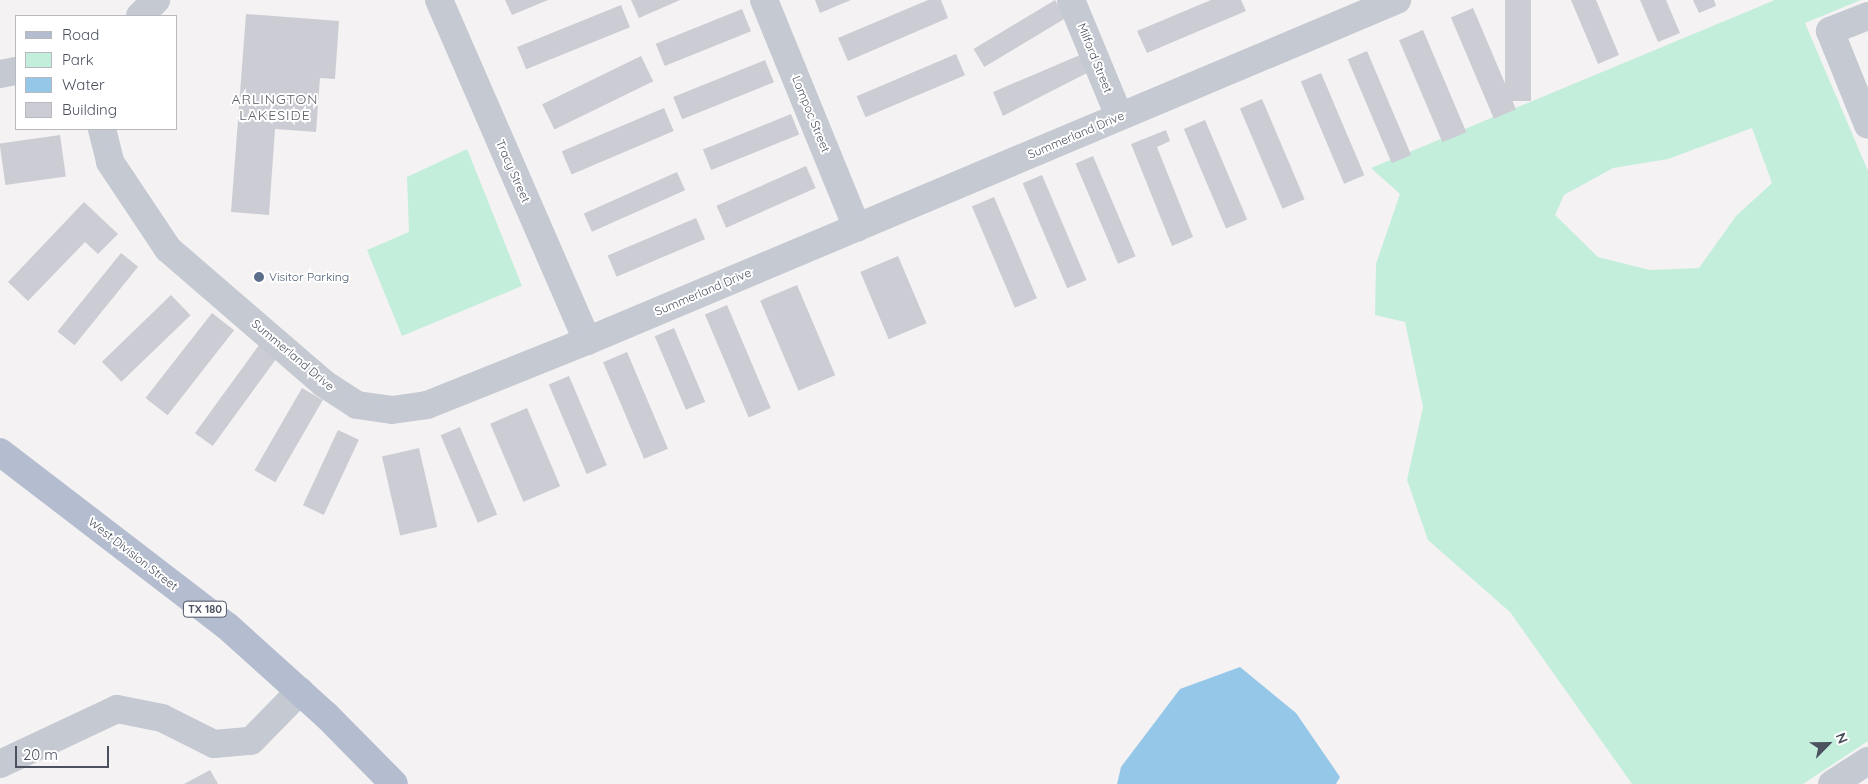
<!DOCTYPE html>
<style>
body{margin:0}
#map{position:relative;width:1868px;height:784px;overflow:hidden;background:#f4f2f2;font-family:Quicksand,sans-serif}
div>[style]{position:absolute}
.green>*{inset:0;background:#c4eedc}
.water>*{inset:0;background:#94c7e8}
.building>*{inset:0;background:#cccdd4;transform-origin:0 0}
.minor>*{height:28px;margin:-14px;padding:0 14px;transform-origin:14px;border-radius:14px;background:#c4c9d2}
.major>*{height:28px;margin:-14px;padding:0 14px;transform-origin:14px;border-radius:14px;background:#b4bccf}
.dots>*{width:14px;height:14px;translate:-50% -50%;box-sizing:border-box;border:2px solid #fff;border-radius:50%}
span{translate:-50% -50%;white-space:nowrap;text-align:center;line-height:1.15;-webkit-text-stroke:4px #fff;paint-order:stroke}
.shield-label span{padding:1px 4px;background:#fff;border:1px solid;border-radius:4px;-webkit-text-stroke-width:0}
.shield-label{font-size:11px;color:#4b515f;font-weight:700}
.street-label{font-size:12px;color:#4b515f}
.service-label{font-size:12px;color:#4e5e75}
.left{translate:0 -50%;text-align:left}
.neighbourhood-label{font-size:14px;color:#5f6167;letter-spacing:1px}
.legend{position:absolute;left:15px;top:15px;width:162px;height:115px;box-sizing:border-box;background:#fff;border:1px solid #b7b9bf;margin:0;padding:6px 9px;list-style:none;font-size:15px;color:#4b515f}
.legend li{display:flex;align-items:center;gap:10px;height:25px}
.legend b{width:25px;border:1px solid #b7b9bf}
.north{position:absolute;left:1803px;top:719px;width:50px;height:50px;-webkit-text-stroke:4px #fff;paint-order:stroke;rotate:67deg;font-size:14px;font-weight:700;line-height:20px;text-align:center;color:#4b515f}
.north::after{content:'';display:block;margin:auto;width:18px;height:22px;background:#4b515f;clip-path:polygon(50% 0,100% 100%,50% 72%,0 100%)}
.scale{position:absolute;left:15px;top:746px;width:94px;height:22px;box-sizing:border-box;border:2px solid #4b515f;border-top:0;padding-left:6px;font-size:15px;line-height:18px;white-space:nowrap;color:#4b515f;-webkit-text-stroke:4px #fff;paint-order:stroke}
</style>
<div id="map">
<div class="green">
<i style="clip-path:polygon(evenodd,1775px 0,1861px 0,1805px 23px,1868px 171px,1868px 741px,1803px 784px,1632px 784px,1510px 612px,1428px 540px,1407px 480px,1423px 407px,1405px 322px,1375px 315px,1376px 264px,1400px 194px,1371px 168px,1775px 0,1752px 128px,1772px 183px,1736px 216px,1699px 268px,1650px 270px,1598px 257px,1555px 215px,1564px 195px,1613px 168px,1668px 159px,1752px 128px)"></i>
<i style="clip-path:polygon(467px 149px,522px 286px,402px 336px,367px 250px,409px 232px,407px 177px)"></i>
</div>
<div class="water">
<i style="clip-path:polygon(1240px 667px,1296px 713px,1340px 777px,1336px 784px,1117px 784px,1121px 767px,1180px 689px)"></i>
</div>
<div class="building">
<i style="clip-path:polygon(505px 0,548px 0,512px 15px)"></i>
<i style="clip-path:polygon(631px 0,680px 0,639px 18px)"></i>
<i style="clip-path:polygon(815px 0,851px 0,820px 13px)"></i>
<i style="clip-path:polygon(928px 0,941px 0,948px 18px,848px 61px,838px 38px)"></i>
<i style="left:1055px;top:0;width:21px;height:95px;rotate:59deg"></i>
<i style="clip-path:polygon(1211px 0,1241px 0,1246px 11px,1147px 53px,1137px 31px)"></i>
<i style="left:1505px;top:0;width:26px;height:101px"></i>
<i style="clip-path:polygon(1571px 0,1596px 0,1619px 55px,1598px 64px)"></i>
<i style="clip-path:polygon(1640px 0,1666px 0,1680px 33px,1658px 42px)"></i>
<i style="clip-path:polygon(1693px 0,1714px 0,1716px 6px,1699px 13px)"></i>
<i style="left:621px;top:5px;width:24px;height:112px;rotate:68deg"></i>
<i style="left:1473px;top:8px;width:110px;height:24px;rotate:67deg"></i>
<i style="left:742px;top:9px;width:24px;height:93px;rotate:68deg"></i>
<i style="clip-path:polygon(246px 14px,339px 21px,335px 79px,320px 78px,316px 132px,275px 129px,269px 215px,231px 212px)"></i>
<i style="left:1423px;top:30px;width:111px;height:26px;rotate:67deg"></i>
<i style="left:1367px;top:51px;width:113px;height:21px;rotate:67deg"></i>
<i style="left:956px;top:54px;width:23px;height:108px;rotate:67deg"></i>
<i style="clip-path:polygon(1080px 55px,1087px 73px,1003px 116px,993px 92px)"></i>
<i style="left:641px;top:56px;width:28px;height:110px;rotate:64deg"></i>
<i style="left:765px;top:60px;width:24px;height:99px;rotate:68deg"></i>
<i style="left:1321px;top:73px;width:111px;height:22px;rotate:67deg"></i>
<i style="left:1262px;top:99px;width:109px;height:24px;rotate:67deg"></i>
<i style="left:664px;top:108px;width:25px;height:111px;rotate:67deg"></i>
<i style="left:791px;top:114px;width:22px;height:95px;rotate:68deg"></i>
<i style="left:1205px;top:120px;width:108px;height:23px;rotate:67deg"></i>
<i style="clip-path:polygon(1166px 130px,1170px 141px,1157px 147px,1193px 237px,1172px 246px,1131px 144px)"></i>
<i style="left:60px;top:135px;width:42px;height:61px;rotate:82deg"></i>
<i style="left:1093px;top:156px;width:109px;height:19px;rotate:67deg"></i>
<i style="left:806px;top:166px;width:24px;height:98px;rotate:66deg"></i>
<i style="left:677px;top:172px;width:20px;height:102px;rotate:66deg"></i>
<i style="left:1042px;top:175px;width:114px;height:21px;rotate:67deg"></i>
<i style="left:994px;top:197px;width:110px;height:24px;rotate:67deg"></i>
<i style="clip-path:polygon(84px 202px,118px 234px,98px 254px,85px 242px,28px 301px,8px 282px)"></i>
<i style="left:696px;top:218px;width:23px;height:96px;rotate:67deg"></i>
<i style="left:121px;top:253px;width:22px;height:101px;rotate:39deg"></i>
<i style="left:898px;top:256px;width:73px;height:41px;rotate:67deg"></i>
<i style="left:797px;top:285px;width:98px;height:40px;rotate:67deg"></i>
<i style="left:171px;top:295px;width:28px;height:96px;rotate:46deg"></i>
<i style="left:727px;top:305px;width:112px;height:24px;rotate:67deg"></i>
<i style="left:212px;top:313px;width:28px;height:108px;rotate:38deg"></i>
<i style="left:674px;top:328px;width:80px;height:21px;rotate:67deg"></i>
<i style="left:259px;top:345px;width:22px;height:109px;rotate:36deg"></i>
<i style="left:627px;top:352px;width:105px;height:26px;rotate:67deg"></i>
<i style="left:569px;top:376px;width:97px;height:22px;rotate:67deg"></i>
<i style="left:302px;top:388px;width:24px;height:95px;rotate:30deg"></i>
<i style="left:527px;top:408px;width:85px;height:40px;rotate:67deg"></i>
<i style="left:460px;top:427px;width:95px;height:21px;rotate:67deg"></i>
<i style="left:338px;top:430px;width:23px;height:83px;rotate:25deg"></i>
<i style="left:419px;top:448px;width:81px;height:38px;rotate:77deg"></i>
<i style="clip-path:polygon(210px 770px,218px 784px,184px 784px)"></i>
</div>
<div class="minor">
<i style="left:439px;top:0;width:372px;rotate:66.5deg"></i>
<i style="left:764px;top:0;width:246px;rotate:67.8deg"></i>
<i style="left:1071px;top:0;width:126px;rotate:67.5deg"></i>
<i style="left:140px;top:16px;width:23px;rotate:-45deg"></i>
<i style="left:1868px;top:16px;width:41px;rotate:158.5deg"></i>
<i style="left:1830px;top:31px;width:101px;rotate:68deg"></i>
<i style="left:0;top:74px;width:16px;rotate:-11deg"></i>
<i style="left:102px;top:129px;width:34px;rotate:76deg"></i>
<i style="left:110px;top:162px;width:105px;rotate:56.3deg"></i>
<i style="left:168px;top:249px;width:205px;rotate:40.8deg"></i>
<i style="left:323px;top:383px;width:40px;rotate:32.9deg"></i>
<i style="left:357px;top:405px;width:35px;rotate:8deg"></i>
<i style="left:392px;top:410px;width:35px;rotate:-8deg"></i>
<i style="left:427px;top:405px;width:172px;rotate:-21.8deg"></i>
<i style="left:587px;top:341px;width:879px;rotate:-22.83deg"></i>
<i style="left:0;top:764px;width:129px;rotate:-25.2deg"></i>
<i style="left:117px;top:709px;width:46px;rotate:11.3deg"></i>
<i style="left:162px;top:718px;width:58px;rotate:26.6deg"></i>
<i style="left:214px;top:744px;width:37px;rotate:-5deg"></i>
<i style="left:251px;top:741px;width:70px;rotate:-45.6deg"></i>
<i style="left:1832px;top:784px;width:43px;rotate:-32.6deg"></i>
</div>
<div class="major">
<i style="left:0;top:452px;width:286px;rotate:37.5deg"></i>
<i style="left:227px;top:626px;width:135px;rotate:42deg"></i>
<i style="left:327px;top:716px;width:95px;rotate:45.4deg"></i>
</div>
<div class="dots">
<i style="left:259px;top:277px;background:#5c6f8a"></i>
</div>
<div class="shield-label">
<span style="left:205px;top:609px">TX 180</span>
</div>
<div class="street-label">
<span style="left:1095px;top:58px;rotate:68deg">Milford Street</span>
<span style="left:811px;top:114px;rotate:68deg">Lompoc Street</span>
<span style="left:1076px;top:135px;rotate:-23deg">Summerland Drive</span>
<span style="left:513px;top:171px;rotate:66deg">Tracy Street</span>
<span style="left:703px;top:292px;rotate:-23deg">Summerland Drive</span>
<span style="left:293px;top:355px;rotate:40deg">Summerland Drive</span>
<span style="left:133px;top:554px;rotate:38deg">West Division Street</span>
</div>
<div class="service-label">
<span class="left" style="left:269px;top:277px">Visitor Parking</span>
</div>
<div class="neighbourhood-label">
<span style="left:275px;top:107px">ARLINGTON<br>LAKESIDE</span>
</div>
<ul class="legend">
<li><b style="height:6px;background:#b4bccf"></b>Road</li>
<li><b style="height:14px;background:#c4eedc"></b>Park</li>
<li><b style="height:14px;background:#94c7e8"></b>Water</li>
<li><b style="height:14px;background:#cccdd4"></b>Building</li>
</ul>
<div class="north">N</div>
<div class="scale">20 m</div>
</div>
